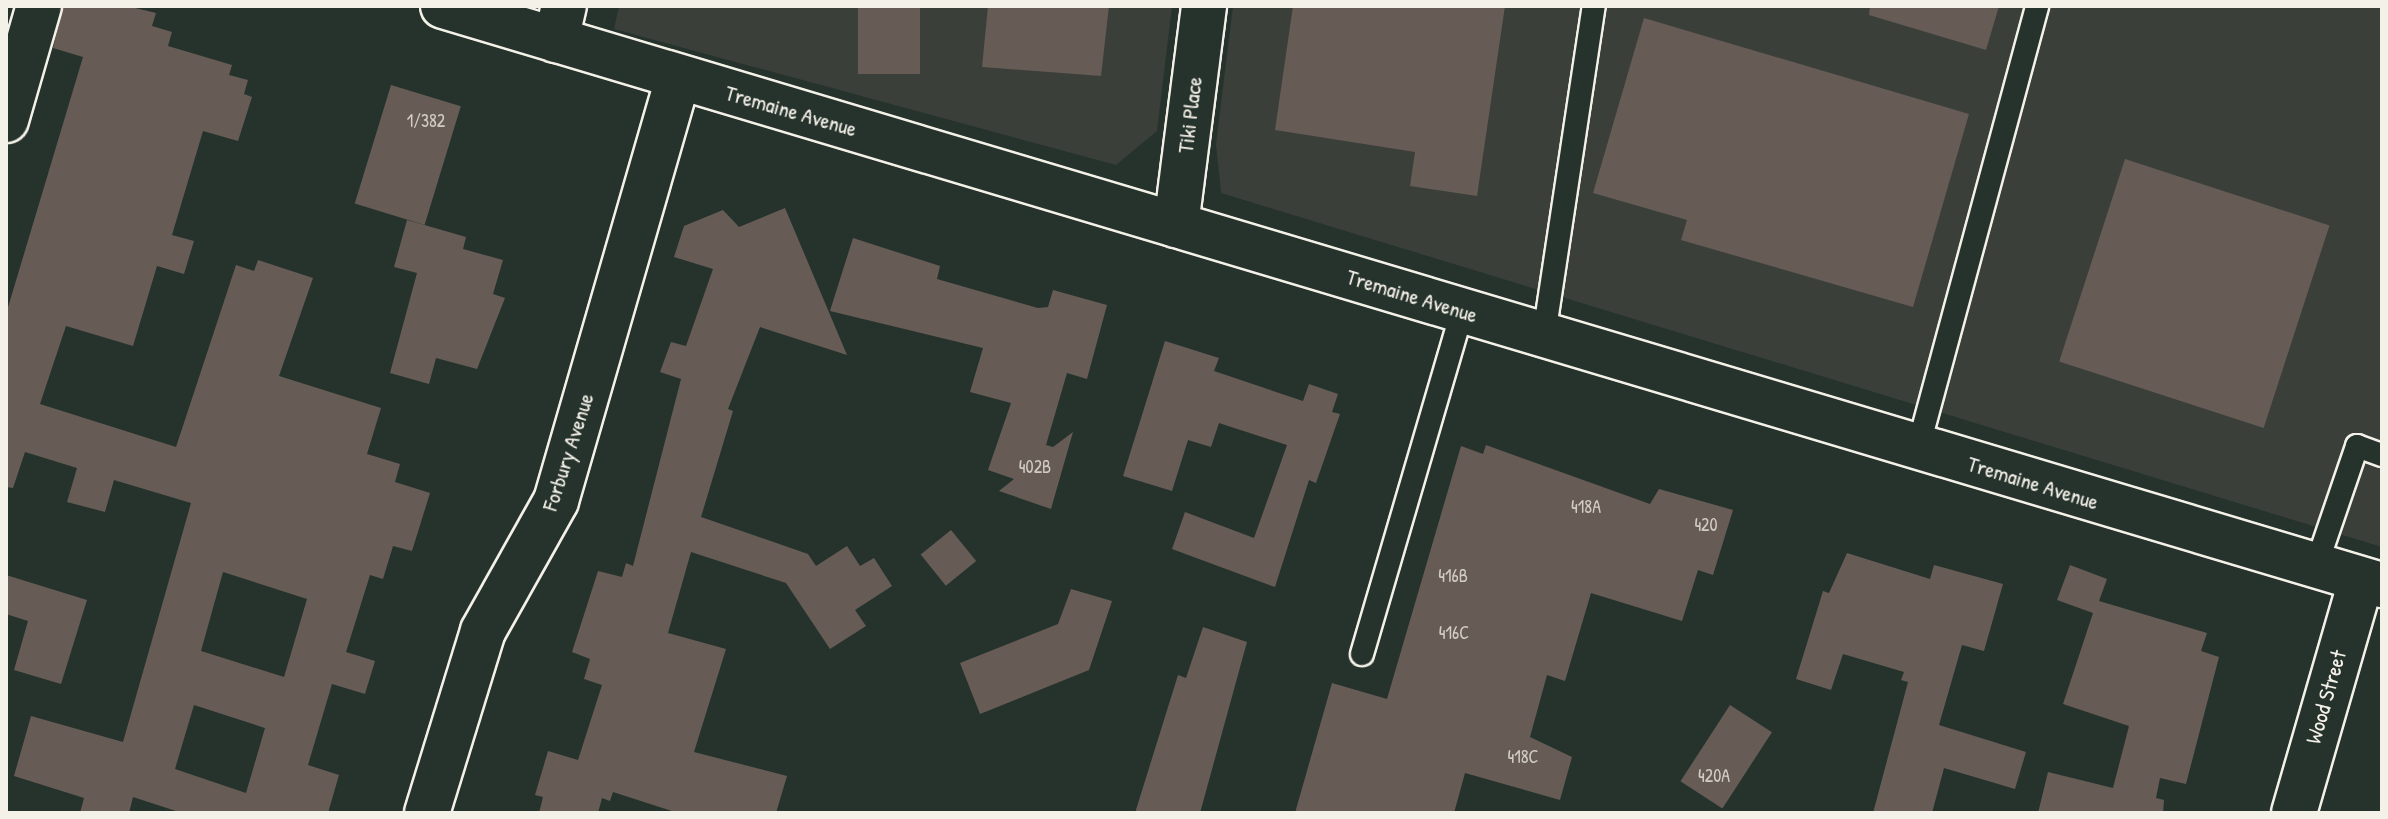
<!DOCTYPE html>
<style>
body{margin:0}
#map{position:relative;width:2388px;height:819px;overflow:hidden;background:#26332d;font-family:"Patrick Hand",sans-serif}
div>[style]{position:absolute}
.built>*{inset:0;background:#3a3f39}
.building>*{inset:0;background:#675b56;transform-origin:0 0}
.roads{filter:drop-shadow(2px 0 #f4f1e8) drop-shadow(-2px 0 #f4f1e8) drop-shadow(0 2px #f4f1e8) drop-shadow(0 -2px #f4f1e8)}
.lane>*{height:22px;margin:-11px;padding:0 11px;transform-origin:11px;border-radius:11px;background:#26332d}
.street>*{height:44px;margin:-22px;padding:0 22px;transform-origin:22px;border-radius:22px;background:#26332d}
.secondary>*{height:44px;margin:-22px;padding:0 22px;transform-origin:22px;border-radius:22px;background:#26332d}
span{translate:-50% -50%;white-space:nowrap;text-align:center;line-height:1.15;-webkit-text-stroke:8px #26332d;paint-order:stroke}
.number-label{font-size:18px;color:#d1ccc4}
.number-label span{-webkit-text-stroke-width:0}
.street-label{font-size:22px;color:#f4f1e8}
.frame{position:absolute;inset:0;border:8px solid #f4f1e8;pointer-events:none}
</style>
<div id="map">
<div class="built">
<i style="clip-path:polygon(619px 6px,1172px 6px,1157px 131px,1116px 165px,614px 29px)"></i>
<i style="clip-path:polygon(1233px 6px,2382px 6px,2382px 547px,1221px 193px,1216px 144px)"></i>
</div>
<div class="building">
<i style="clip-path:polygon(evenodd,63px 6px,127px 6px,156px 13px,152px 26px,172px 32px,168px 46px,232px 65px,229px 75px,248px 80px,244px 94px,252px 97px,238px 141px,203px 131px,172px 235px,194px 241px,184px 274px,157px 266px,133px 346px,66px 326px,40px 404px,176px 447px,236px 265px,254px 271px,258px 260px,313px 278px,279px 376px,381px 408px,367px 454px,400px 464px,395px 482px,430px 493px,412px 551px,393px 546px,383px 579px,370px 575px,346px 652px,375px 661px,365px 694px,332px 684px,308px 765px,339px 775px,328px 813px,182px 813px,133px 797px,129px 813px,80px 813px,84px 798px,14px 776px,31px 716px,123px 742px,191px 503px,114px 480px,105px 512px,67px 502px,77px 468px,25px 452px,13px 488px,6px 487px,6px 314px,83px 57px,53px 48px,63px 6px,223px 572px,307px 599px,284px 677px,201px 651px,223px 572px,63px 6px,194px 705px,265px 728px,246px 793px,175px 769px,194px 705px)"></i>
<i style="left:858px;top:6px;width:62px;height:68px"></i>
<i style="clip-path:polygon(988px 6px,1109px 6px,1101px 76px,982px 67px)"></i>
<i style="clip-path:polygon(1293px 6px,1505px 6px,1477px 196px,1410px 186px,1415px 152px,1275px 130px)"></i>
<i style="clip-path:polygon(1870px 6px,1999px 6px,1986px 50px,1869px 15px)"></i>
<i style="clip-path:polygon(1644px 18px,1969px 114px,1913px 307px,1681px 240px,1687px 220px,1593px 193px)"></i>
<i style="left:391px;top:85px;width:73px;height:124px;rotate:17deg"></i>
<i style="left:2125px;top:159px;width:215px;height:213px;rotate:18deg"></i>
<i style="clip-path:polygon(785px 208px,847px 355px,760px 327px,728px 409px,733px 411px,701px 517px,808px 554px,816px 566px,847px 546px,860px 566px,874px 558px,892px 586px,855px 610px,866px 626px,830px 649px,786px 583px,691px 552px,668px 633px,726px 649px,694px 752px,787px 776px,776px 813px,678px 813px,613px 792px,610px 801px,602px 798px,598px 813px,539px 813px,543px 797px,535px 795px,548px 751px,578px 760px,602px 685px,584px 679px,590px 659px,572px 652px,598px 571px,622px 577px,626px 563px,633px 566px,681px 379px,660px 372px,671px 342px,686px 346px,713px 269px,674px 257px,684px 226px,723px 210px,739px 227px)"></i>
<i style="clip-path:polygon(407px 220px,466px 237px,463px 249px,503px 260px,493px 294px,505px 298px,477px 369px,436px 358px,429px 384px,390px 373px,417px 273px,394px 267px)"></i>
<i style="clip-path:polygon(853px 238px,940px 266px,937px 279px,1038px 308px,1048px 307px,1053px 290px,1107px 305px,1087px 379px,1067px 373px,1046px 445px,1053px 447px,1073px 432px,1051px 509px,999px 491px,1014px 479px,988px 470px,1011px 403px,970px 392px,983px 348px,830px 311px)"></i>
<i style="clip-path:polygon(1165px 341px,1219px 358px,1214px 371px,1303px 401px,1309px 384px,1338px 394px,1332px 412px,1340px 414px,1316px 483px,1309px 480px,1275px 587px,1172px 549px,1185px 512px,1254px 538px,1287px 445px,1219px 423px,1211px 447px,1188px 440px,1172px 491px,1123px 476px)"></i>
<i style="clip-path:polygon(1486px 445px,1650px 504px,1659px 489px,1733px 510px,1713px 575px,1698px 570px,1682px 621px,1591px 593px,1565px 681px,1547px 675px,1530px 737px,1572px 757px,1560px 800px,1465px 773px,1454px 813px,1295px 813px,1332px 683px,1387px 699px,1461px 446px,1483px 454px)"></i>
<i style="left:951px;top:530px;width:40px;height:39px;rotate:51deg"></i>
<i style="clip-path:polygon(1847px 553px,1930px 579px,1934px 565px,2003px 584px,1984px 651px,1962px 645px,1939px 725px,2026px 752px,2015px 789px,1944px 768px,1932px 813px,1873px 813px,1908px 682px,1901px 680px,1904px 672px,1843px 654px,1831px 690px,1796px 679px,1823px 591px,1829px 593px)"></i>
<i style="clip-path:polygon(2070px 565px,2107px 579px,2099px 601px,2207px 633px,2201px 651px,2219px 657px,2186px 784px,2160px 778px,2156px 798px,2164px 800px,2163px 813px,2038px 813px,2048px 772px,2113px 788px,2129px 726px,2063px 704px,2093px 613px,2057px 600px)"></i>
<i style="clip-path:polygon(6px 575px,87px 600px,61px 684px,14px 670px,28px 621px,6px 614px)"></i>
<i style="clip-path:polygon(1071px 589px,1112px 601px,1089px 670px,980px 714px,960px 663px,1058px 624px)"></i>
<i style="clip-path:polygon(1203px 627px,1247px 642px,1200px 813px,1135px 813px,1178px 675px,1186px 678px)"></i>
<i style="left:1730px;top:705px;width:50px;height:91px;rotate:33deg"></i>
</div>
<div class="roads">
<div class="lane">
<i style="left:1544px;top:335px;width:333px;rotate:-81.4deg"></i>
<i style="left:1918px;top:448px;width:458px;rotate:-74.9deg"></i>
<i style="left:2315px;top:569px;width:130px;rotate:-71.1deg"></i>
<i style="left:2357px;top:446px;width:27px;rotate:20deg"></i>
<i style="left:1362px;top:654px;width:357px;rotate:-73.7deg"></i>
</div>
<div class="street">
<i style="left:556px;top:40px;width:35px;rotate:-77deg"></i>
<i style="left:6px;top:120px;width:119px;rotate:-73.9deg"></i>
<i style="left:1176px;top:225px;width:221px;rotate:-82.7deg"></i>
<i style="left:427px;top:813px;width:190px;rotate:-72.9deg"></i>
<i style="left:483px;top:631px;width:149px;rotate:-60.7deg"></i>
<i style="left:556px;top:501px;width:440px;rotate:-73.9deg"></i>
</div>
<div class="secondary">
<i style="left:443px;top:6px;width:2024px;rotate:16.63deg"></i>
<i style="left:2294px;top:813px;width:241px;rotate:-73.9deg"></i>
</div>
</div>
<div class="number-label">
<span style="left:426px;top:121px">1/382</span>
<span style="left:1035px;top:467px">402B</span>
<span style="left:1586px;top:507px">418A</span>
<span style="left:1706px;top:525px">420</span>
<span style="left:1453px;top:576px">416B</span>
<span style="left:1454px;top:633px">416C</span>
<span style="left:1523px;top:757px">418C</span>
<span style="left:1714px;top:776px">420A</span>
</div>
<div class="street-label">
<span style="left:791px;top:111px;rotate:16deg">Tremaine Avenue</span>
<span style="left:1190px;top:115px;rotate:-83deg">Tiki Place</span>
<span style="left:1412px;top:296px;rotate:17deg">Tremaine Avenue</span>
<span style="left:568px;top:452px;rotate:-72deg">Forbury Avenue</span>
<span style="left:2033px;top:483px;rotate:17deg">Tremaine Avenue</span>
<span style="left:2326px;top:697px;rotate:-74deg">Wood Street</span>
</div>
<div class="frame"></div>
</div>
